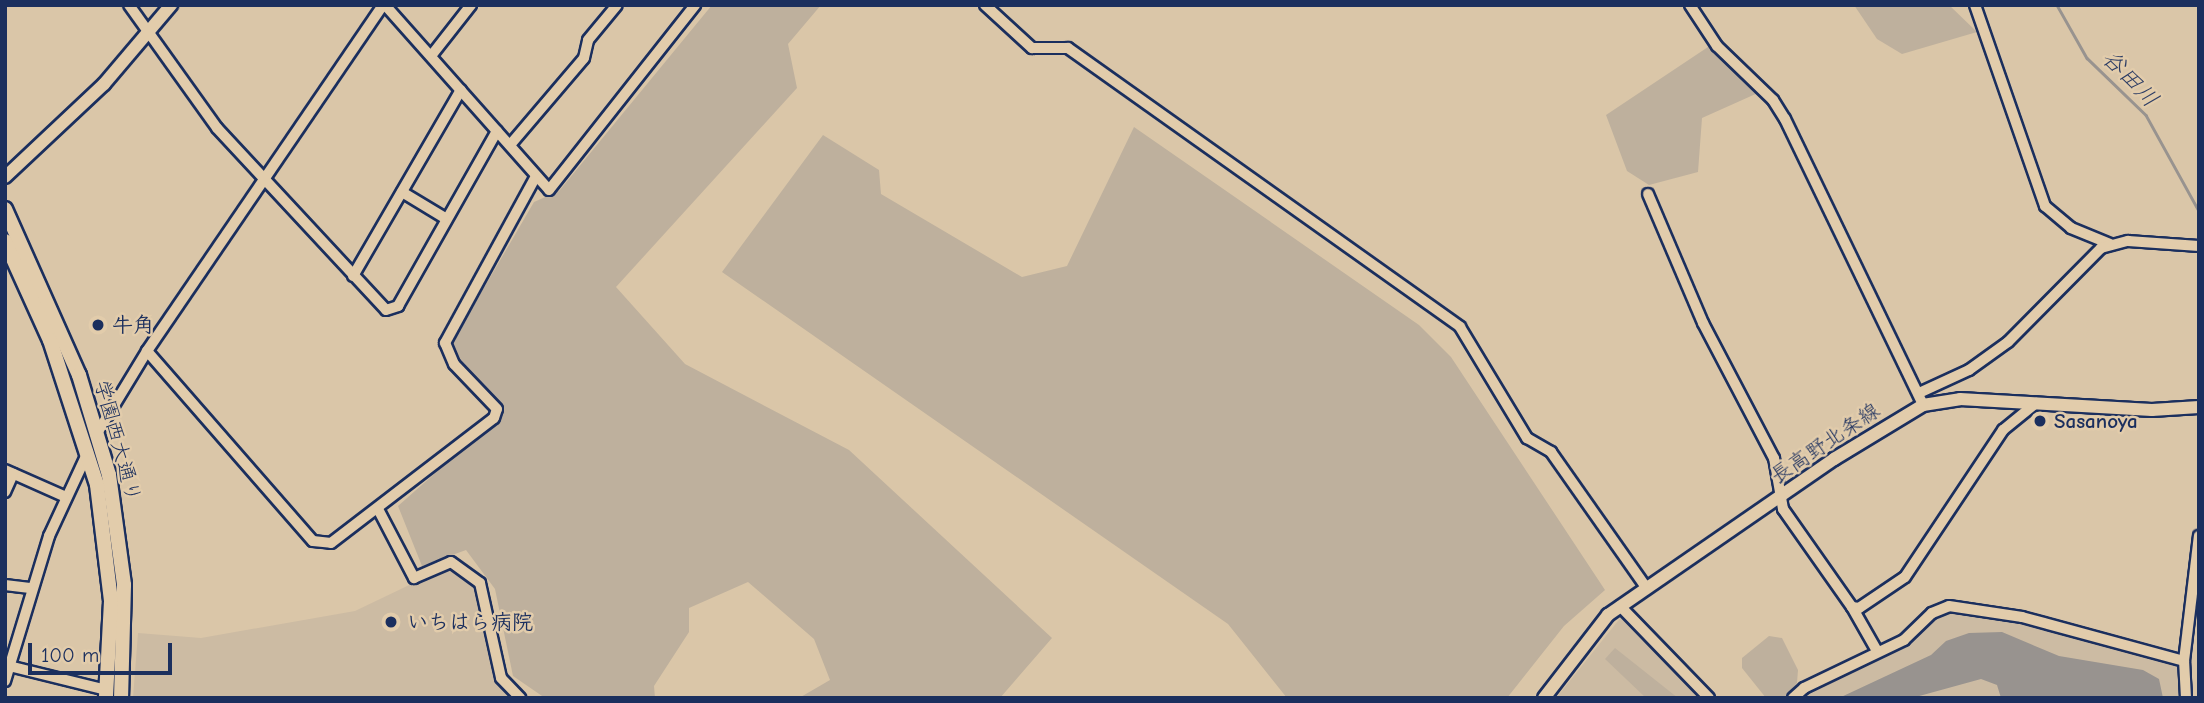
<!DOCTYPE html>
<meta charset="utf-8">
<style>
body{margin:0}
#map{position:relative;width:2204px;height:703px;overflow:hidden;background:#dac6a8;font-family:"Comic Neue","Klee One",sans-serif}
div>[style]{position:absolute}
.built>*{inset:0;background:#ccbba3}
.green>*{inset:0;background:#beb09d}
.water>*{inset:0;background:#98938f}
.stream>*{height:2.5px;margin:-1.25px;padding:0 1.25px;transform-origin:1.25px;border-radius:1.25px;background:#98938f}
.roads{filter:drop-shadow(2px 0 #1b2f5e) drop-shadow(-2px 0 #1b2f5e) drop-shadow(0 2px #1b2f5e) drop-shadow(0 -2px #1b2f5e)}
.minor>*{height:10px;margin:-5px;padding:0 5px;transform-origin:5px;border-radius:5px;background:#e2ccab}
.major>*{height:12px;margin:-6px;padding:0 6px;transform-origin:6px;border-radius:6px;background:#e2ccab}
.highway>*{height:14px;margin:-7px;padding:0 7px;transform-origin:7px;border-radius:7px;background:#e2ccab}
.dots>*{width:19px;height:19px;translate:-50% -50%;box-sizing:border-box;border:4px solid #e2ccab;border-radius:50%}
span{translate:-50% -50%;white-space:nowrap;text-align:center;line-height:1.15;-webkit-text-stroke:5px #e2ccab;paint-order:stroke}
.poi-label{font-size:21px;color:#1b2f5e;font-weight:700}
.left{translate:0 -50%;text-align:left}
.street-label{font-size:21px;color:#1b2f5e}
.water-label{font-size:23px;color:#2e3e65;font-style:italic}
.frame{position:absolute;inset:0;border:7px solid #1b2f5e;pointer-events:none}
.scale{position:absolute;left:28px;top:643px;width:144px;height:32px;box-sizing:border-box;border:4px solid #1b2f5e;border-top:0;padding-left:9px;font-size:21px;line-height:24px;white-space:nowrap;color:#1b2f5e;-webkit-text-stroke:5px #e2ccab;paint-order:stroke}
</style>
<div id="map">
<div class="built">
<i style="clip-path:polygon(449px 566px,475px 586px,494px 673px,501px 688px,514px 698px,133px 698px,138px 633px,201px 638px,355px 611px)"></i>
<i style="clip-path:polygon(1949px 609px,2022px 621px,2178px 663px,2179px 698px,1799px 698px,1858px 663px,1904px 646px,1937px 614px)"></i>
<i style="clip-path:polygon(1622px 616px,1678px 671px,1697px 698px,1556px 698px)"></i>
</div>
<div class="green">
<i style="clip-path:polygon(712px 5px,821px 5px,788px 44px,797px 88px,616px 287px,685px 364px,849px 450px,1052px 638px,1000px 698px,799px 698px,830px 680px,814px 639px,748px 582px,689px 608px,689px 632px,654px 686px,655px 698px,545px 698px,513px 676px,495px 589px,466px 550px,422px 566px,398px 506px,501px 415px,449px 348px,534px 202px,559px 191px)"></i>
<i style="clip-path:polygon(1854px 5px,1949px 5px,1977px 32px,1902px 54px,1877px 39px)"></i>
<i style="clip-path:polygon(1711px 45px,1769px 88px,1702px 118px,1698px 172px,1649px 185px,1627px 171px,1606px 115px)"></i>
<i style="clip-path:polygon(1134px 127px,1419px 325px,1451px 357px,1605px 590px,1564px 626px,1507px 698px,1287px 698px,1228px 624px,722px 272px,823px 135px,879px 170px,881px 194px,1022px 277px,1067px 266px)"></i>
<i style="clip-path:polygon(1769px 636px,1782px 638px,1798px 670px,1797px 683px,1785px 698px,1766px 698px,1742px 668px,1742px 658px)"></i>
<i style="clip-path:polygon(1615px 648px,1678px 698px,1646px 698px,1605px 659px)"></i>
</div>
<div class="water">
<i style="clip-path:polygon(2002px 632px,2059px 656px,2143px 670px,2159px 679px,2163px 698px,2001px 698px,1997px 685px,1981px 679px,1912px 698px,1839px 698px,1931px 655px,1946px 641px,1969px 633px)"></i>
</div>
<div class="stream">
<i style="left:2057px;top:5px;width:61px;rotate:60.5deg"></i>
<i style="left:2087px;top:58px;width:82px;rotate:44deg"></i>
<i style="left:2146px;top:115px;width:110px;rotate:61.1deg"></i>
</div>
<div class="roads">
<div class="minor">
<i style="left:129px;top:5px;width:151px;rotate:54.4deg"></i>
<i style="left:217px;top:128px;width:248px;rotate:47.1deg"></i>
<i style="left:386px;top:310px;width:13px;rotate:-18deg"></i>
<i style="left:398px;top:306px;width:201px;rotate:-60.5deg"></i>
<i style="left:385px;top:5px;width:247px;rotate:48.4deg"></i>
<i style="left:549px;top:190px;width:236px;rotate:-51.7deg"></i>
<i style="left:985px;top:5px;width:64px;rotate:42.5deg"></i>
<i style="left:1032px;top:48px;width:36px"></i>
<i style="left:1068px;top:48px;width:481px;rotate:35.4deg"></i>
<i style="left:1460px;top:327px;width:130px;rotate:58.9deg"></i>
<i style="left:1527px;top:438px;width:28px;rotate:30deg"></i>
<i style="left:1551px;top:452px;width:165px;rotate:54.9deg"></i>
<i style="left:1690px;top:5px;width:49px;rotate:56.6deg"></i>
<i style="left:1717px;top:46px;width:78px;rotate:44deg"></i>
<i style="left:1773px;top:100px;width:22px;rotate:58deg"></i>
<i style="left:1785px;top:119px;width:318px;rotate:64.2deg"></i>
<i style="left:1975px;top:5px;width:213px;rotate:70.8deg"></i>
<i style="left:2045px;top:206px;width:34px;rotate:40deg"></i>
<i style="left:2071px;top:228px;width:42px;rotate:22.3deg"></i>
<i style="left:431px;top:56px;width:65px;rotate:-51.9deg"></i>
<i style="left:510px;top:145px;width:114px;rotate:-49.6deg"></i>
<i style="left:584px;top:58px;width:18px;rotate:-77deg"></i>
<i style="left:588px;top:40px;width:45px;rotate:-50.4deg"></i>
<i style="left:402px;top:192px;width:50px;rotate:31.2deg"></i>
<i style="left:1648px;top:194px;width:140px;rotate:66.9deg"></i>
<i style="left:1703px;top:323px;width:153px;rotate:62.3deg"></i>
<i style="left:1774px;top:458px;width:52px;rotate:80deg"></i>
<i style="left:1783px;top:509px;width:120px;rotate:54.9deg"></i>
<i style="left:1852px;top:607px;width:7px;rotate:8deg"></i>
<i style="left:1859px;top:608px;width:55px;rotate:-34deg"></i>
<i style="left:1905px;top:577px;width:177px;rotate:-56.3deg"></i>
<i style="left:2003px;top:430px;width:43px;rotate:-39.3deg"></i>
<i style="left:353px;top:276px;width:215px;rotate:-59.9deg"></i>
<i style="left:147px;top:351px;width:252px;rotate:48.9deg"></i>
<i style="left:313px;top:541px;width:18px;rotate:6deg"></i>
<i style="left:331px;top:543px;width:205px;rotate:-37.5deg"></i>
<i style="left:494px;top:418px;width:9px;rotate:-72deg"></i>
<i style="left:497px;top:409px;width:62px;rotate:-133.7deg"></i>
<i style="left:454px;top:364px;width:23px;rotate:-113deg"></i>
<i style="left:445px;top:343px;width:190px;rotate:-61.4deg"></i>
<i style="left:1919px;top:393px;width:55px;rotate:-24.7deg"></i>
<i style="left:1969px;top:370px;width:48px;rotate:-35.7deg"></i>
<i style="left:2008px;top:342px;width:132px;rotate:-45.3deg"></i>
<i style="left:2101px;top:248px;width:28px;rotate:-15deg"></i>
<i style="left:2128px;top:241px;width:71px;rotate:4deg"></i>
<i style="left:96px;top:435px;width:98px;rotate:-58.7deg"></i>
<i style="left:147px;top:351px;width:419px;rotate:-55.7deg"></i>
<i style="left:5px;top:470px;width:67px;rotate:23.9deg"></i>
<i style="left:5px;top:492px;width:20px;rotate:-66deg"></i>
<i style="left:378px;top:509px;width:78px;rotate:62.4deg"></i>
<i style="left:414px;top:578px;width:40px;rotate:-23.4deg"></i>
<i style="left:451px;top:562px;width:36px;rotate:36deg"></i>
<i style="left:480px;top:583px;width:97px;rotate:77.5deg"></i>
<i style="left:501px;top:678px;width:28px;rotate:46deg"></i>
<i style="left:5px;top:585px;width:25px;rotate:7deg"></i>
<i style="left:1620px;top:606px;width:128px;rotate:45.9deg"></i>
<i style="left:1852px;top:607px;width:51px;rotate:60.4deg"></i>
<i style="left:9px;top:666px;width:101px;rotate:13.8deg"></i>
<i style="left:5px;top:681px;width:152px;rotate:-73.1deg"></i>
<i style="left:49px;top:536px;width:93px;rotate:-65.1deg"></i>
<i style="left:1793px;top:698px;width:15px;rotate:-42deg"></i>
<i style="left:1804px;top:688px;width:111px;rotate:-25.6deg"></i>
<i style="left:1904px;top:640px;width:39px;rotate:-44deg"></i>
<i style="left:1932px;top:613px;width:18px;rotate:-22deg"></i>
<i style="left:1949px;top:606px;width:74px;rotate:8.6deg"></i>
<i style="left:2022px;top:617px;width:168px;rotate:15.2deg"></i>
<i style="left:2186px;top:698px;width:37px;rotate:-93deg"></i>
<i style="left:2184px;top:661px;width:126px;rotate:-83.2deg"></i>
</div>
<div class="major">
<i style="left:5px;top:177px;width:136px;rotate:-43.2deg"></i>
<i style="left:104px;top:84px;width:104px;rotate:-49.7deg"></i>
<i style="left:1544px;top:698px;width:105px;rotate:-52.4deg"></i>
<i style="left:1608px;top:615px;width:275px;rotate:-34.6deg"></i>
<i style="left:1834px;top:459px;width:104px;rotate:-31.2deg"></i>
<i style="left:1923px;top:405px;width:37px;rotate:-9deg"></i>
<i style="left:1960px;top:399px;width:192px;rotate:3.3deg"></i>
<i style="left:2152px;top:410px;width:47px;rotate:-3.7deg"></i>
</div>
<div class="highway">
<i style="left:5px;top:209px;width:182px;rotate:66deg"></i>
<i style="left:79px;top:375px;width:104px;rotate:73.3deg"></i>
<i style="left:109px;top:475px;width:111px;rotate:82.2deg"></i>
<i style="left:124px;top:585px;width:113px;rotate:91.5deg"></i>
<i style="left:5px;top:241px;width:109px;rotate:65.6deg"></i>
<i style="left:50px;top:340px;width:152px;rotate:72deg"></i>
<i style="left:97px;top:485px;width:117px;rotate:83.1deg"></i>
<i style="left:111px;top:601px;width:97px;rotate:93deg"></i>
</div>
</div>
<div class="dots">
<i style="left:98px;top:325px;background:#1b2f5e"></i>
<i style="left:2040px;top:421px;background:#1b2f5e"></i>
<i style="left:391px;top:622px;background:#1b2f5e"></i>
</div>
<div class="poi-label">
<span class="left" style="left:112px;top:325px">牛角</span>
<span class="left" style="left:2054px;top:421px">Sasanoya</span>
<span class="left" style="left:407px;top:622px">いちはら病院</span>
</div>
<div class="street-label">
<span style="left:118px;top:441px;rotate:75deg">学園西大通り</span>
<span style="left:1825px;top:443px;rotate:-34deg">長高野北条線</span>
</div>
<div class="water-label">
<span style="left:2130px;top:79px;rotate:46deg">谷田川</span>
</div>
<div class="frame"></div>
<div class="scale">100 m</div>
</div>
